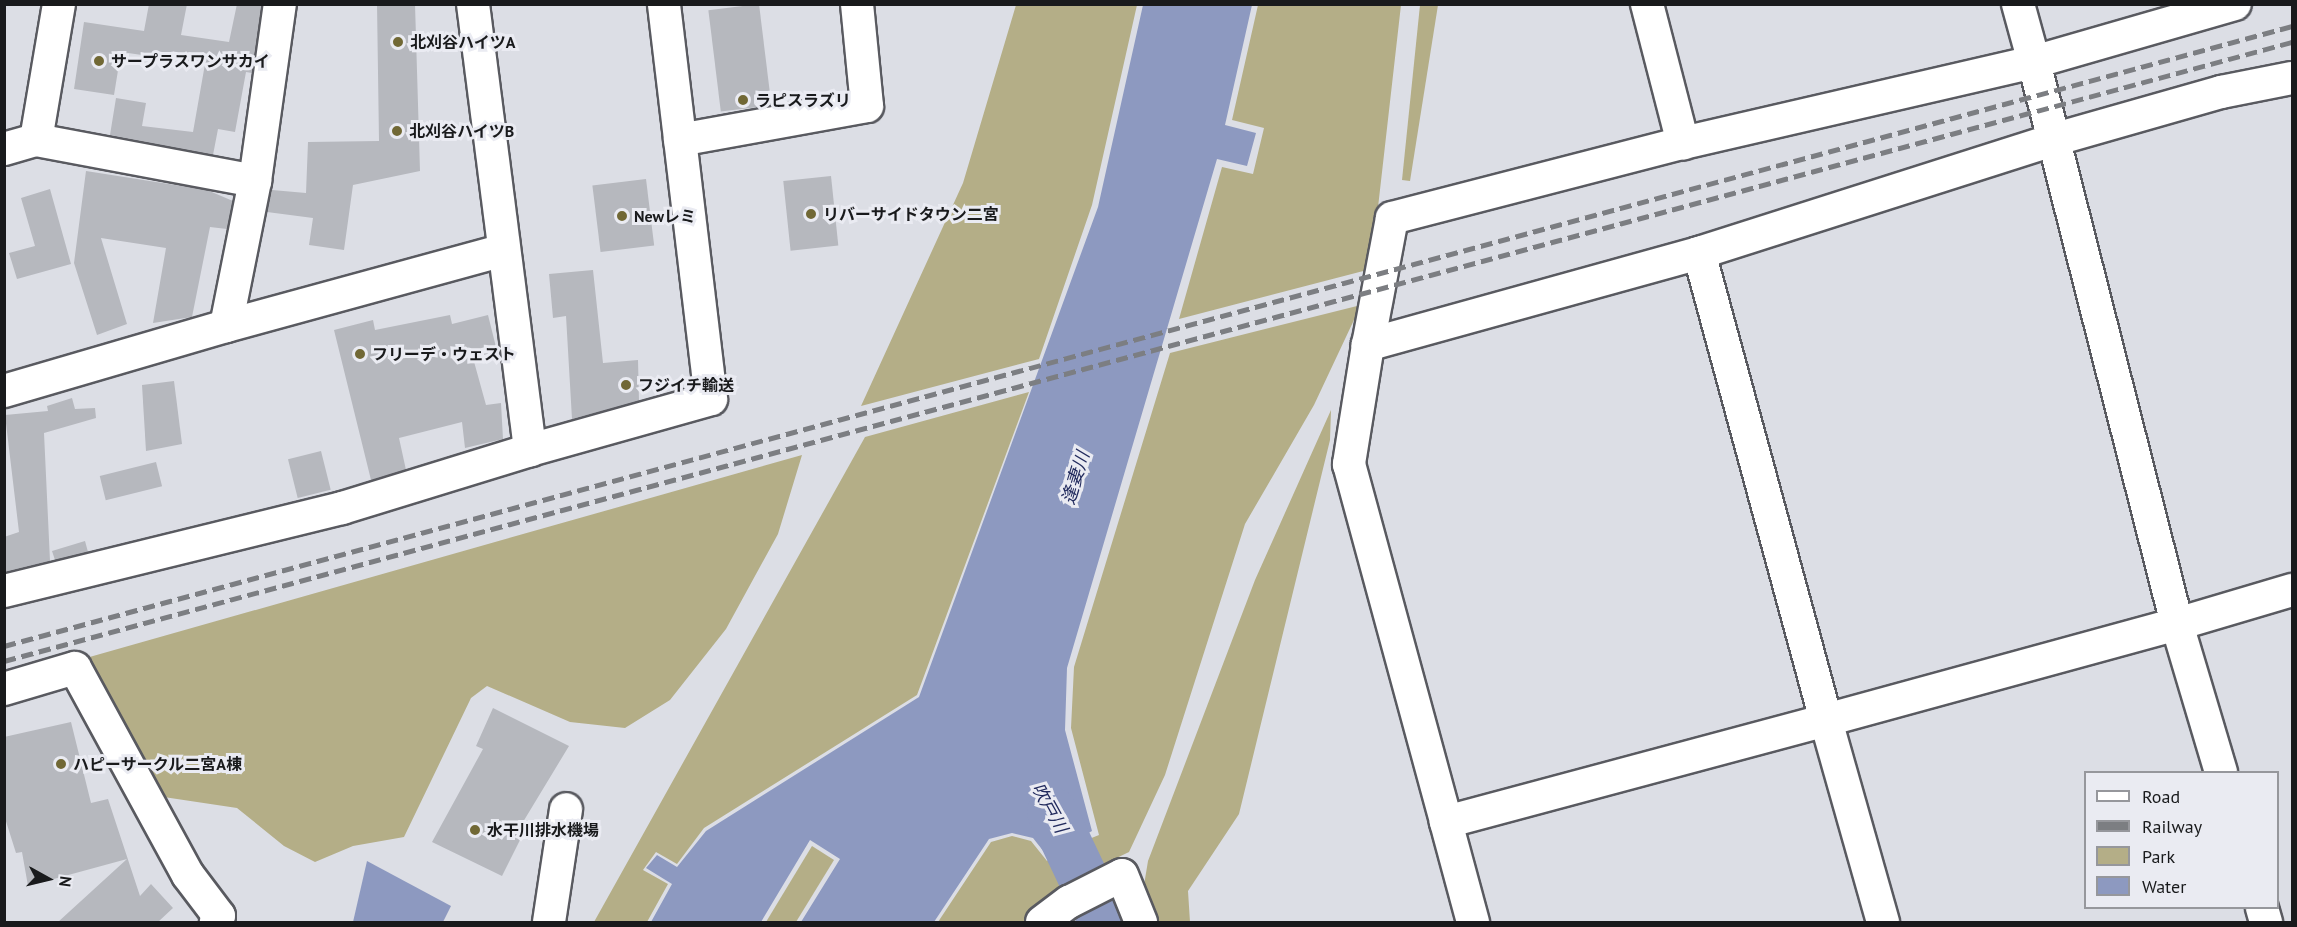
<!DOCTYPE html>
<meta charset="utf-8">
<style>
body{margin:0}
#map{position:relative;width:2297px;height:927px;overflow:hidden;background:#dcdee5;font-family:"PT Sans","Noto Sans JP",sans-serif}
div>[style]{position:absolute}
.green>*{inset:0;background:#b4ae87}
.water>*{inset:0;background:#8d99c0}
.river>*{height:50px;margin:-25px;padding:0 25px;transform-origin:25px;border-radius:25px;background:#8d99c0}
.building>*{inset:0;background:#b6b8be;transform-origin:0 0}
.roads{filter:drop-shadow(2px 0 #595a60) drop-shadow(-2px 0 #595a60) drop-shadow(0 2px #595a60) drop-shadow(0 -2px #595a60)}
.street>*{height:32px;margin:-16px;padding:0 16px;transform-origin:16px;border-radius:16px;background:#fff}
.rail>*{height:4.5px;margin-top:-2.25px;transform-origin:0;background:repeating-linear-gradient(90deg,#7c7e82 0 12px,transparent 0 18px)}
.dots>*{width:16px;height:16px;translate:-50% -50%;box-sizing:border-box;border:3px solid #eaebf2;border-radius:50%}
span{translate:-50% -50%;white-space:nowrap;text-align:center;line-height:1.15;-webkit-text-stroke:6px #eaebf2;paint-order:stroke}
.poi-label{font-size:16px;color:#191a1c;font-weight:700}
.left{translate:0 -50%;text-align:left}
.water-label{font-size:18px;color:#222b5e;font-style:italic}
.frame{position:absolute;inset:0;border:6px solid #191a1c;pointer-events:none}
.legend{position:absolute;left:2084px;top:771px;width:195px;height:138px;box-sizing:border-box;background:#eaebf2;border:2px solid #96979c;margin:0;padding:8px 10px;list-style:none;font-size:18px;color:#191a1c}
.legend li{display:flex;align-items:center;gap:12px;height:30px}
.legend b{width:30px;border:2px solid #96979c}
.north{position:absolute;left:18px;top:849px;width:60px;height:60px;-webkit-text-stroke:4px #eaebf2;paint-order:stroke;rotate:98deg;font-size:16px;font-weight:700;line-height:24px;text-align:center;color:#191a1c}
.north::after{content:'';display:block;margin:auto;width:21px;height:27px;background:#191a1c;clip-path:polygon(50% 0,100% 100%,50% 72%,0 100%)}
</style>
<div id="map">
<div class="green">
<i style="clip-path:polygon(1016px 5px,1137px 5px,1092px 205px,1039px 359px,861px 406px,963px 183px)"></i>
<i style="clip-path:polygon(1258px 5px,1401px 5px,1371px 269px,1179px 319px,1222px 167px,1253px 174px,1264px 128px,1232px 120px)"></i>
<i style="clip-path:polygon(1420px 5px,1438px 5px,1410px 181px,1402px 180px)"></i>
<i style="clip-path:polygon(1361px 305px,1314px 405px,1245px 524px,1165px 775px,1129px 852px,1102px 865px,1089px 839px,1099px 835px,1071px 728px,1074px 667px,1170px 353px)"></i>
<i style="clip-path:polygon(1029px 392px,917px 695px,704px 828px,677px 864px,656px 852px,643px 870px,668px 884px,647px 922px,594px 922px,865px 437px)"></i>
<i style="clip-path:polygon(1331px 410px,1330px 440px,1239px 814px,1188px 891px,1190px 922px,1151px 922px,1142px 897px,1148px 861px,1255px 580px)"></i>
<i style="clip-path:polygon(802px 455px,778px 534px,726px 629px,670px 700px,625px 728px,570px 722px,487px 686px,471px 698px,404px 837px,353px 846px,315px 862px,284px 846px,237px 808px,157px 796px,79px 660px)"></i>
<i style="clip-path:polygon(1012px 836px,1031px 841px,1047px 861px,1056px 855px,1067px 883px,1032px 922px,938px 922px,991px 842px)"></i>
<i style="clip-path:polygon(812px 846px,834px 860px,796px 922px,766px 922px)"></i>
</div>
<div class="water">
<i style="clip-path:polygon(1143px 5px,1252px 5px,1225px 125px,1256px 133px,1247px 166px,1217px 159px,1067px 668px,1065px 730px,1092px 831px,1081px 837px,1096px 867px,1071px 880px,1058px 850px,1048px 857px,1033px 838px,1012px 833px,989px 839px,934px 922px,801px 922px,840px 859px,810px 840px,761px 922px,651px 922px,672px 884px,646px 868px,657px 855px,677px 867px,706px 831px,919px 697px,1098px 207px)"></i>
<i style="clip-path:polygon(367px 861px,451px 906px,443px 922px,353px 922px)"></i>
</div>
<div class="river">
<i style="left:1052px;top:812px;width:122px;rotate:64.7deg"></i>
</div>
<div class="building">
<i style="clip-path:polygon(149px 4px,187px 4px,181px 35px,229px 42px,237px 4px,262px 4px,252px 73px,246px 72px,235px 132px,218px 129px,213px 155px,110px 135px,116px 98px,146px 103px,142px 126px,193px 132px,205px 64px,121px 52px,114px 95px,74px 89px,84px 22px,144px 31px)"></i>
<i style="clip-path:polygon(377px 4px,415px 4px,420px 171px,353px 185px,344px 250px,309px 245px,313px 218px,267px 212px,272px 190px,306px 193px,308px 142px,379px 141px)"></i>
<i style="left:759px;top:4px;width:102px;height:51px;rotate:83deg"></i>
<i style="clip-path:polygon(86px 171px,207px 190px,233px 201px,227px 229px,210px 227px,192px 317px,153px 323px,166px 248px,101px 238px,127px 324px,97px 335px,74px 263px)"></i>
<i style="left:831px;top:176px;width:70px;height:48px;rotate:84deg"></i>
<i style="left:646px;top:179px;width:67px;height:54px;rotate:83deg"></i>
<i style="clip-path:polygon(50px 189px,71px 264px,17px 279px,9px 253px,35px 246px,21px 198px)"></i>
<i style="clip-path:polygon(593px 270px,603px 363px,638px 360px,639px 401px,572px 419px,566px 316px,553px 318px,549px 274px)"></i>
<i style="clip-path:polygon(450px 315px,452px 324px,488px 315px,497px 351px,473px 358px,486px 405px,501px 403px,503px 439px,465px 448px,462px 422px,399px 438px,406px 470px,371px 480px,334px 330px,373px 320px,375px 330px)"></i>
<i style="clip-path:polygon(174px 381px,182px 444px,146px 451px,142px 385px)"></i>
<i style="clip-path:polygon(72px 398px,75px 409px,95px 408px,96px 418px,44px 433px,50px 561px,4px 572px,4px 537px,19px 532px,5px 415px,48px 411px,47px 406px)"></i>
<i style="left:321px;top:451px;width:40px;height:34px;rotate:76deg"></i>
<i style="left:156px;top:462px;width:25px;height:58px;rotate:76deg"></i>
<i style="clip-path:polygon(85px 541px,88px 552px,55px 560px,52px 551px)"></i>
<i style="clip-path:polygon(493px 708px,569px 746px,523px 822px,528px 824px,502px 876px,432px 842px,483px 749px,476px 746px)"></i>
<i style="clip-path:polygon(71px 722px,91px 803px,108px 799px,140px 896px,151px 884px,173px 908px,158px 922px,58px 922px,127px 859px,28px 886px,22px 852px,16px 853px,4px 815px,4px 737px)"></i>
</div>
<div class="roads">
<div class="street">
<i style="left:473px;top:4px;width:450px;rotate:82.7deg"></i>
<i style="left:530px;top:450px;width:188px;rotate:-15.7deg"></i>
<i style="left:711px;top:399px;width:398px;rotate:-96.8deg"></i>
<i style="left:1647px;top:4px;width:144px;rotate:75.5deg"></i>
<i style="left:36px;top:140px;width:138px;rotate:-80.4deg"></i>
<i style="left:680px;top:140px;width:190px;rotate:-10.3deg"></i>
<i style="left:867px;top:106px;width:102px;rotate:-95.6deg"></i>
<i style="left:4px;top:149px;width:33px;rotate:-16deg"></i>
<i style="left:36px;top:140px;width:223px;rotate:10.6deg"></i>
<i style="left:1699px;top:253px;width:375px;rotate:-17.7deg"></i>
<i style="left:2056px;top:139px;width:172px;rotate:-15.9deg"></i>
<i style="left:2221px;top:92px;width:72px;rotate:-11.2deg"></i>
<i style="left:226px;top:326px;width:285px;rotate:-15.3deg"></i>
<i style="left:1368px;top:345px;width:129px;rotate:-79.3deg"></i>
<i style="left:1392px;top:218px;width:301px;rotate:-14.5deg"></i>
<i style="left:1683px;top:143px;width:360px;rotate:-13deg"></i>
<i style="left:2034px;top:62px;width:60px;rotate:-105.4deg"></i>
<i style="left:4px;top:391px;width:231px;rotate:-16.3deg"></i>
<i style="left:226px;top:326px;width:148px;rotate:-78.7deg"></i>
<i style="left:255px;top:181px;width:179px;rotate:-82deg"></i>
<i style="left:4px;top:591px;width:348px;rotate:-13.8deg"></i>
<i style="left:342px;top:508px;width:197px;rotate:-17.1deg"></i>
<i style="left:4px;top:689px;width:74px;rotate:-16.5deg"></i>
<i style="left:75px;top:668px;width:236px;rotate:61.4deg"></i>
<i style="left:188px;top:875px;width:51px;rotate:52.9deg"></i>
<i style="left:219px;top:916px;width:7px;rotate:117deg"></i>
<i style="left:2221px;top:772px;width:154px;rotate:-106.6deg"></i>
<i style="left:2177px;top:624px;width:580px;rotate:-104.28deg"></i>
<i style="left:2034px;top:62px;width:209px;rotate:-16.1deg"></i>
<i style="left:1446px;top:822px;width:104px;rotate:74.9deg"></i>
<i style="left:2262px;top:908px;width:15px;rotate:74deg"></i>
<i style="left:549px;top:922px;width:114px;rotate:-81.4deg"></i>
<i style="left:1042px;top:922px;width:34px;rotate:-37deg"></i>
<i style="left:1069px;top:902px;width:59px;rotate:-27deg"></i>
<i style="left:1122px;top:875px;width:51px;rotate:68deg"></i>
<i style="left:1883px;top:922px;width:210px;rotate:-105.8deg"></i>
<i style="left:1826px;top:720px;width:484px;rotate:-105.2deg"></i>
<i style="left:1699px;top:253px;width:344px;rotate:164.5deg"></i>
<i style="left:1368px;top:345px;width:121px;rotate:99.1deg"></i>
<i style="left:1349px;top:464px;width:371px;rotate:74.8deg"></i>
<i style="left:1446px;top:822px;width:393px;rotate:-15deg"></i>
<i style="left:1826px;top:720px;width:364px;rotate:-15.3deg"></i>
<i style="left:2177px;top:624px;width:120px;rotate:-16.5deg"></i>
</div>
</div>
<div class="rail">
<i style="left:4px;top:646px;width:2371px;rotate:-15.16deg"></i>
<i style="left:4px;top:661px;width:2370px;rotate:-15.14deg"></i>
</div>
<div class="dots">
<i style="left:398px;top:42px;background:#716835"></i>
<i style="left:99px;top:61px;background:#716835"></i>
<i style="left:743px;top:100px;background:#716835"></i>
<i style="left:397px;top:131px;background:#716835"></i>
<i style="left:811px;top:214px;background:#716835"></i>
<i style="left:622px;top:216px;background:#716835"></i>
<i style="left:360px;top:354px;background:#716835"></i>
<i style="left:626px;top:385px;background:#716835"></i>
<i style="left:61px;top:764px;background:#716835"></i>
<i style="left:475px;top:830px;background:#716835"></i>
</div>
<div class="poi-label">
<span class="left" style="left:410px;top:42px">北刈谷ハイツA</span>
<span class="left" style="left:111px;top:61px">サープラスワンサカイ</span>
<span class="left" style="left:755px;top:100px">ラピスラズリ</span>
<span class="left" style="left:409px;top:131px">北刈谷ハイツB</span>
<span class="left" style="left:823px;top:214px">リバーサイドタウン二宮</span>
<span class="left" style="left:634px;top:216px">Newレミ</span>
<span class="left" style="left:372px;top:354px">フリーデ・ウェスト</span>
<span class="left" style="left:638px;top:385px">フジイチ輸送</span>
<span class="left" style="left:73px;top:764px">ハピーサークル二宮A棟</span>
<span class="left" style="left:487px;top:830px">水干川排水機場</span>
</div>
<div class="water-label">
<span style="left:1076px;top:478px;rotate:-73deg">逢妻川</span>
<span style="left:1049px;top:808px;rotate:61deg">吹戸川</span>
</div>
<div class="frame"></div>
<ul class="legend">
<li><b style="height:8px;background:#fff"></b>Road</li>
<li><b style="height:8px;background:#7c7e82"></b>Railway</li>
<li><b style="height:16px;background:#b4ae87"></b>Park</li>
<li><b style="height:16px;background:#8d99c0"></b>Water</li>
</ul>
<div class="north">N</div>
</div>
